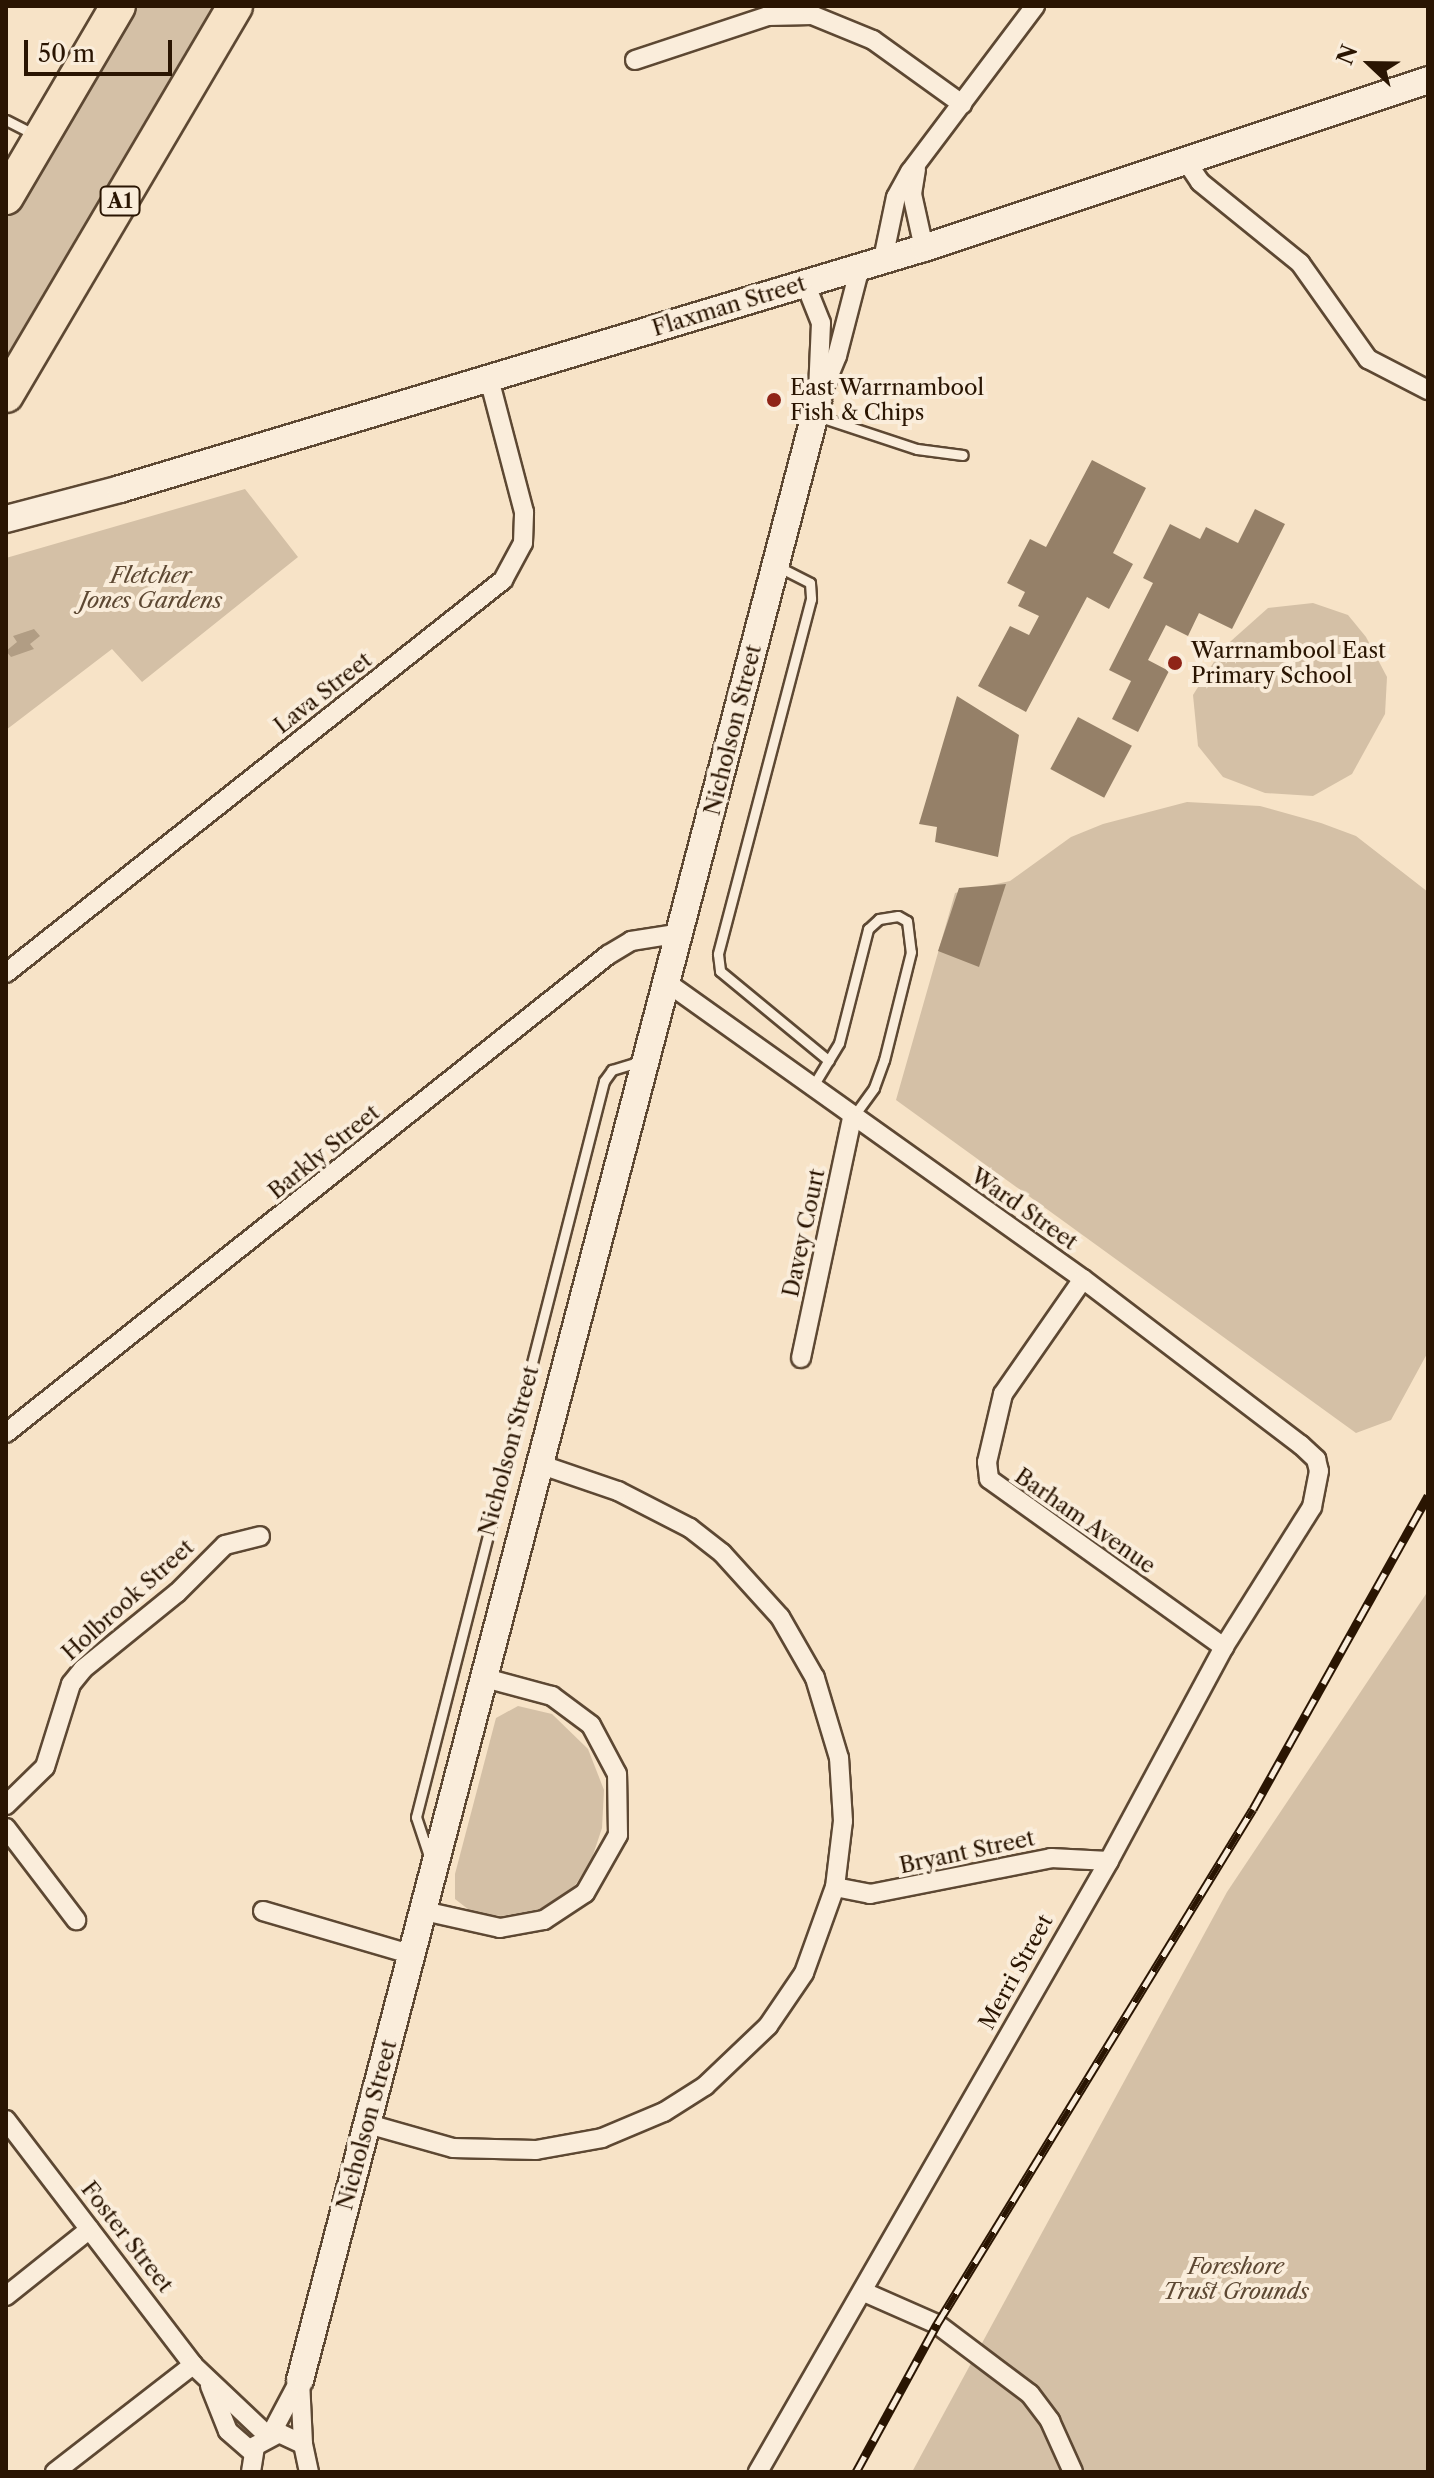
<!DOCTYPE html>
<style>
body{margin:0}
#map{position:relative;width:1434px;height:2478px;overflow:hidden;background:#f7e3c7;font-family:"Libre Caslon Text",serif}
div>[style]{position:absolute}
.green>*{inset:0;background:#d4c0a6}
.water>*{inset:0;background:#b19d84}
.building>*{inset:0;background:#958068;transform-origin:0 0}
.roads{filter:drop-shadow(2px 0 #5d4833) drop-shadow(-2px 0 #5d4833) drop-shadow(0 2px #5d4833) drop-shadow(0 -2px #5d4833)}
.lane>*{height:9px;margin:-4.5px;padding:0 4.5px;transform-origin:4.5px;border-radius:4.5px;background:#faeddb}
.street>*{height:18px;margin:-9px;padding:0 9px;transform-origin:9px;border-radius:9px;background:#faeddb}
.secondary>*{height:26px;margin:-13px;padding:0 13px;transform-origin:13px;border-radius:13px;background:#faeddb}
.highway>*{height:34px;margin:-17px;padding:0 17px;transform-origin:17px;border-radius:17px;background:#f7e3c7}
.rail>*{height:9px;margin-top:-4.5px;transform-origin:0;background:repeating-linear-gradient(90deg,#faeddb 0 18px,#2a1502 0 36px);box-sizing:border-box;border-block:2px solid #2a1502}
.dots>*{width:22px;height:22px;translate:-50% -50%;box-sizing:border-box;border:4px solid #faeddb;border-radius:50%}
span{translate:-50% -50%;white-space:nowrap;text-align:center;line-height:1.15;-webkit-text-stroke:8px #faeddb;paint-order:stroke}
.shield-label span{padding:2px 6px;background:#faeddb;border:2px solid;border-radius:6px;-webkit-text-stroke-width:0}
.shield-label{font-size:20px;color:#2a1502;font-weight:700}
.street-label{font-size:22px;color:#2a1502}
.poi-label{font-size:22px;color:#2a1502}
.left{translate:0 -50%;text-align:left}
.park-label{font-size:22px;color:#5d4833;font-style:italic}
.frame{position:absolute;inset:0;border:8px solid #2a1502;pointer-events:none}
.north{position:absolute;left:1330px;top:24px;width:80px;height:80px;-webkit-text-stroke:6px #faeddb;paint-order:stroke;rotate:292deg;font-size:22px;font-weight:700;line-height:32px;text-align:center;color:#2a1502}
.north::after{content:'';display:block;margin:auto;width:28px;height:36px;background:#2a1502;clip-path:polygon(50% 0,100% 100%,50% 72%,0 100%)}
.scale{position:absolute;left:24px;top:40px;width:148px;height:36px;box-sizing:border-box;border:4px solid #2a1502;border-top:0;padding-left:10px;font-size:24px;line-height:28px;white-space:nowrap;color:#2a1502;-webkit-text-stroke:6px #faeddb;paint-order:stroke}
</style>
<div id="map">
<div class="green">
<i style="clip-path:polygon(118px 6px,234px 6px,6px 395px,6px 197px)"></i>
<i style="clip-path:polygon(245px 489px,298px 557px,142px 682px,112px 649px,6px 730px,6px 558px)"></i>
<i style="clip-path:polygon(1313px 603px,1348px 615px,1366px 637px,1387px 677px,1385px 714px,1352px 774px,1313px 796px,1265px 793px,1223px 777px,1198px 746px,1193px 695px,1222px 649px,1268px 608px)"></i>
<i style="clip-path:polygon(1187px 802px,1260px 806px,1321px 823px,1356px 836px,1428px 892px,1428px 1352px,1391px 1420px,1356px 1433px,896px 1100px,955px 893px,1010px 881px,1071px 837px,1103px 824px)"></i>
<i style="clip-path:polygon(1428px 1591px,1428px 2472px,912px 2472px,1227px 1892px)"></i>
<i style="clip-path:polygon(518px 1706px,552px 1714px,588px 1749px,604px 1790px,602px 1828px,591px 1861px,574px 1887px,540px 1909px,502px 1916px,473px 1913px,455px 1899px,455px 1874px,496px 1718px)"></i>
</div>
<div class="water">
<i style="clip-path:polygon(34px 629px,40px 636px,30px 644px,34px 649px,11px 657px,6px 651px,17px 642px,13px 636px)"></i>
</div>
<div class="building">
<i style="clip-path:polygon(1092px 460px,1146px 488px,1113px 553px,1133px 564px,1109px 609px,1087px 597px,1026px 712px,978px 686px,1010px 626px,1029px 635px,1039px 616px,1018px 606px,1025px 592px,1007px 583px,1030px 539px,1046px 547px)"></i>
<i style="clip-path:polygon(1255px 509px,1285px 524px,1232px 629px,1199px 613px,1188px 636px,1166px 625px,1148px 660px,1169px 671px,1138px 732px,1112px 719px,1131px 681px,1109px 670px,1153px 583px,1143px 578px,1170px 524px,1200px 539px,1206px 527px,1238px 543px)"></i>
<i style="clip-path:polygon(957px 696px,1019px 735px,998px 857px,935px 842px,937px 827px,919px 824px)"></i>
<i style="left:1078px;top:717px;width:61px;height:59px;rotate:28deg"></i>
<i style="clip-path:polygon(1006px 884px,979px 967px,938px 951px,959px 888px)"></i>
</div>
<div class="roads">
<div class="lane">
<i style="left:6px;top:120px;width:33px;rotate:27deg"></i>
<i style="left:817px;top:416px;width:105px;rotate:18.3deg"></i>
<i style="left:917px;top:449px;width:46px;rotate:7.4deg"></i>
<i style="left:777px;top:566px;width:37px;rotate:27deg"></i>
<i style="left:810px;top:583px;width:16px;rotate:86deg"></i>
<i style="left:811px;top:599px;width:367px;rotate:104.7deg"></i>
<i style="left:718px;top:954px;width:17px;rotate:83deg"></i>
<i style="left:720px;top:971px;width:141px;rotate:39.5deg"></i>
<i style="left:813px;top:1086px;width:50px;rotate:-58.8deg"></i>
<i style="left:839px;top:1043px;width:118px;rotate:-75.7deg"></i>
<i style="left:868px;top:929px;width:15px;rotate:-42deg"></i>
<i style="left:879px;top:919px;width:19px;rotate:-9deg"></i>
<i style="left:898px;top:916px;width:10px;rotate:29deg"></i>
<i style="left:907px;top:921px;width:31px;rotate:83deg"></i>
<i style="left:911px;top:952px;width:111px;rotate:104deg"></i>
<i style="left:884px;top:1060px;width:30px;rotate:110deg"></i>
<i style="left:874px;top:1088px;width:36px;rotate:126deg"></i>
<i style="left:430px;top:1859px;width:44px;rotate:-108.4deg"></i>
<i style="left:416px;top:1817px;width:760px;rotate:-75.67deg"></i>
<i style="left:604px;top:1081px;width:14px;rotate:-54deg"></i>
<i style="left:612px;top:1070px;width:31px;rotate:-17deg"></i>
</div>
<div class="street">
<i style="left:635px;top:60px;width:140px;rotate:-18.3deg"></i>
<i style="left:768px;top:16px;width:44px;rotate:-1.3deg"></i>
<i style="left:812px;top:15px;width:66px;rotate:22.3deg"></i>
<i style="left:873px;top:40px;width:110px;rotate:35.7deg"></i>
<i style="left:1186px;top:161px;width:25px;rotate:56deg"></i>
<i style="left:1200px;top:182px;width:129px;rotate:39deg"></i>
<i style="left:1300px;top:263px;width:118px;rotate:54.7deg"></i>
<i style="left:1368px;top:359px;width:68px;rotate:27.3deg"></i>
<i style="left:916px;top:169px;width:25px;rotate:99deg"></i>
<i style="left:912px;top:194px;width:55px;rotate:77.5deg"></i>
<i style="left:883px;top:259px;width:63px;rotate:-78.2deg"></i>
<i style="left:896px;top:197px;width:29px;rotate:-61deg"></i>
<i style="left:910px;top:172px;width:208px;rotate:-53deg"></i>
<i style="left:805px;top:283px;width:43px;rotate:68.2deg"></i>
<i style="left:821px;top:323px;width:68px;rotate:92.5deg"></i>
<i style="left:818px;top:402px;width:50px;rotate:-67.6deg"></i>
<i style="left:837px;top:356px;width:92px;rotate:-75.5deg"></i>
<i style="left:6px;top:973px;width:634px;rotate:-38.33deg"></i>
<i style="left:503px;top:580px;width:42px;rotate:-61.6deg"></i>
<i style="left:523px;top:543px;width:31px;rotate:-88deg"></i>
<i style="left:524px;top:512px;width:138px;rotate:-104.7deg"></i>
<i style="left:669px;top:984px;width:508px;rotate:35.47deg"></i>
<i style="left:1083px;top:1279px;width:274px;rotate:37.3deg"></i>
<i style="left:1301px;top:1445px;width:21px;rotate:43deg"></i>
<i style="left:1316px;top:1459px;width:12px;rotate:76deg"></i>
<i style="left:1319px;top:1471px;width:37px;rotate:101deg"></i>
<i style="left:1312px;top:1507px;width:165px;rotate:122.2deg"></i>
<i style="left:1224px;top:1647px;width:243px;rotate:118.3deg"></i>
<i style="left:1109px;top:1861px;width:705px;rotate:119.88deg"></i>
<i style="left:1083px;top:1279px;width:140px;rotate:124.8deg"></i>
<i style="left:1003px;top:1394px;width:70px;rotate:103.2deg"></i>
<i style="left:987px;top:1462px;width:17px;rotate:83deg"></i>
<i style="left:989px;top:1479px;width:289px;rotate:35.6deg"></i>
<i style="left:801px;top:1358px;width:245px;rotate:-78deg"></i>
<i style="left:6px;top:1433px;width:769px;rotate:-38.45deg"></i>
<i style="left:608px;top:955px;width:27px;rotate:-31deg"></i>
<i style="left:631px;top:941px;width:52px;rotate:-8.9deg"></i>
<i style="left:6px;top:1805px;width:54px;rotate:-44.3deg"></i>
<i style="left:45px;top:1767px;width:87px;rotate:-72.6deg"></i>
<i style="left:71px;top:1684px;width:19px;rotate:-51deg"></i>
<i style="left:83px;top:1669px;width:121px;rotate:-39deg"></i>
<i style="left:177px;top:1593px;width:68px;rotate:-45deg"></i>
<i style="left:225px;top:1545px;width:36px;rotate:-14deg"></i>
<i style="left:6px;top:1828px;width:116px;rotate:52.7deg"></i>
<i style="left:835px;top:1887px;width:36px;rotate:11deg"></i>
<i style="left:870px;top:1894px;width:185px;rotate:-11.2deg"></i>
<i style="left:1051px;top:1858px;width:58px;rotate:3deg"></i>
<i style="left:263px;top:1911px;width:156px;rotate:16.3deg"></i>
<i style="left:424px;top:1911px;width:78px;rotate:12.6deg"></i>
<i style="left:500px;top:1928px;width:45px;rotate:-10.3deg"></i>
<i style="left:544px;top:1920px;width:49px;rotate:-33.4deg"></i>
<i style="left:585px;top:1893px;width:67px;rotate:-60.4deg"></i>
<i style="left:618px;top:1835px;width:61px;rotate:-90.9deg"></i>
<i style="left:617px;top:1774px;width:55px;rotate:-118deg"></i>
<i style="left:591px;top:1725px;width:49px;rotate:-143.4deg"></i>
<i style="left:552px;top:1696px;width:69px;rotate:-165deg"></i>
<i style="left:6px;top:2120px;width:308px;rotate:52.6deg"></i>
<i style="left:193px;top:2365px;width:103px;rotate:43.4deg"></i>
<i style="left:368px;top:2124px;width:88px;rotate:15.8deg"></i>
<i style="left:453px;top:2148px;width:83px;rotate:1.4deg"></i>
<i style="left:536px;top:2150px;width:67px;rotate:-10.3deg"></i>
<i style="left:602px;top:2138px;width:67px;rotate:-22.8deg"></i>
<i style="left:664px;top:2112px;width:49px;rotate:-32.4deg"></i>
<i style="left:705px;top:2086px;width:87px;rotate:-43.6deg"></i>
<i style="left:768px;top:2026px;width:64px;rotate:-55.8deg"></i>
<i style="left:804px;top:1973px;width:91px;rotate:-70.2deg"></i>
<i style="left:835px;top:1887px;width:66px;rotate:-83.1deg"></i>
<i style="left:843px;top:1821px;width:63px;rotate:-93.6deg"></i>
<i style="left:839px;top:1758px;width:84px;rotate:-106.7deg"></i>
<i style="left:815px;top:1678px;width:70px;rotate:-119.8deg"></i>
<i style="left:780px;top:1617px;width:86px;rotate:-132.2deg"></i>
<i style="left:722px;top:1553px;width:41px;rotate:-142deg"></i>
<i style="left:690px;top:1528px;width:81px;rotate:-152.8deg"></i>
<i style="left:618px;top:1491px;width:80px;rotate:-161.1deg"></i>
<i style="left:864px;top:2292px;width:80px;rotate:23.7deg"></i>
<i style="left:937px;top:2324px;width:116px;rotate:37deg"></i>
<i style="left:1030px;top:2394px;width:34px;rotate:53deg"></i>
<i style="left:1050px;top:2421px;width:56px;rotate:65.7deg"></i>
<i style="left:6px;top:2296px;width:107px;rotate:-38.6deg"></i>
<i style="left:300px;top:2380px;width:64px;rotate:87.3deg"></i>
<i style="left:210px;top:2386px;width:48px;rotate:68.2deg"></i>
<i style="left:228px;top:2431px;width:32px;rotate:41deg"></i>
<i style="left:271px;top:2434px;width:58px;rotate:-62.1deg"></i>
<i style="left:55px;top:2472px;width:175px;rotate:-37.8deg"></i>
<i style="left:251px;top:2472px;width:26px;rotate:-81deg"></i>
<i style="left:255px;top:2446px;width:27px;rotate:-28deg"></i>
<i style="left:279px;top:2433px;width:26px;rotate:25deg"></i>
<i style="left:303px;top:2444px;width:29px;rotate:78deg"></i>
</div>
<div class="secondary">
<i style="left:6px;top:519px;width:118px;rotate:-14.7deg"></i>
<i style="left:120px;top:489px;width:839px;rotate:-16.69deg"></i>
<i style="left:924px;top:248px;width:531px;rotate:-18.43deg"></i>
<i style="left:300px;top:2380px;width:2045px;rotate:-75.32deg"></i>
</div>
<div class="highway">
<i style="left:6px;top:197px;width:221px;rotate:-59.6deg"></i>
<i style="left:6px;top:395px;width:451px;rotate:-59.5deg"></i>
</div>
</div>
<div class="rail">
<i style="left:856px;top:2472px;width:169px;rotate:-61.3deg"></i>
<i style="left:937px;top:2324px;width:604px;rotate:-58.47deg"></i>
<i style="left:1253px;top:1809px;width:359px;rotate:-60.8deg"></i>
</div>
<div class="dots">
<i style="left:774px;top:400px;background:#8f2418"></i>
<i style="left:1175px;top:663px;background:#8f2418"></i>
</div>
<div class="shield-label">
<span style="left:120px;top:201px">A1</span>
</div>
<div class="street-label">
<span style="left:729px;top:306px;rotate:-17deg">Flaxman Street</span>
<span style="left:323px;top:693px;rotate:-38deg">Lava Street</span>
<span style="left:733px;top:730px;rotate:-76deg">Nicholson Street</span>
<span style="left:324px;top:1152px;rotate:-39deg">Barkly Street</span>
<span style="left:1024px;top:1209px;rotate:35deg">Ward Street</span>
<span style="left:804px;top:1233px;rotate:-78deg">Davey Court</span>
<span style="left:509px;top:1451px;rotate:-75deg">Nicholson Street</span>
<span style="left:1085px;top:1521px;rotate:35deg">Barham Avenue</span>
<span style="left:128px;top:1600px;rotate:-42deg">Holbrook Street</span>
<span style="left:967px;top:1852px;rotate:-12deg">Bryant Street</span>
<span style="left:1016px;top:1972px;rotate:-61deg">Merri Street</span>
<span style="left:367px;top:2125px;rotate:-75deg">Nicholson Street</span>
<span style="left:127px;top:2237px;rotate:52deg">Foster Street</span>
</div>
<div class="poi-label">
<span class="left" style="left:790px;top:400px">East Warrnambool<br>Fish &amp; Chips</span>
<span class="left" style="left:1191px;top:663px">Warrnambool East<br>Primary School</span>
</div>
<div class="park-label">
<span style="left:151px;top:588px">Fletcher<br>Jones Gardens</span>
<span style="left:1236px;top:2279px">Foreshore<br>Trust Grounds</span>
</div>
<div class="frame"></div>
<div class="north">N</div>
<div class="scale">50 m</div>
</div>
